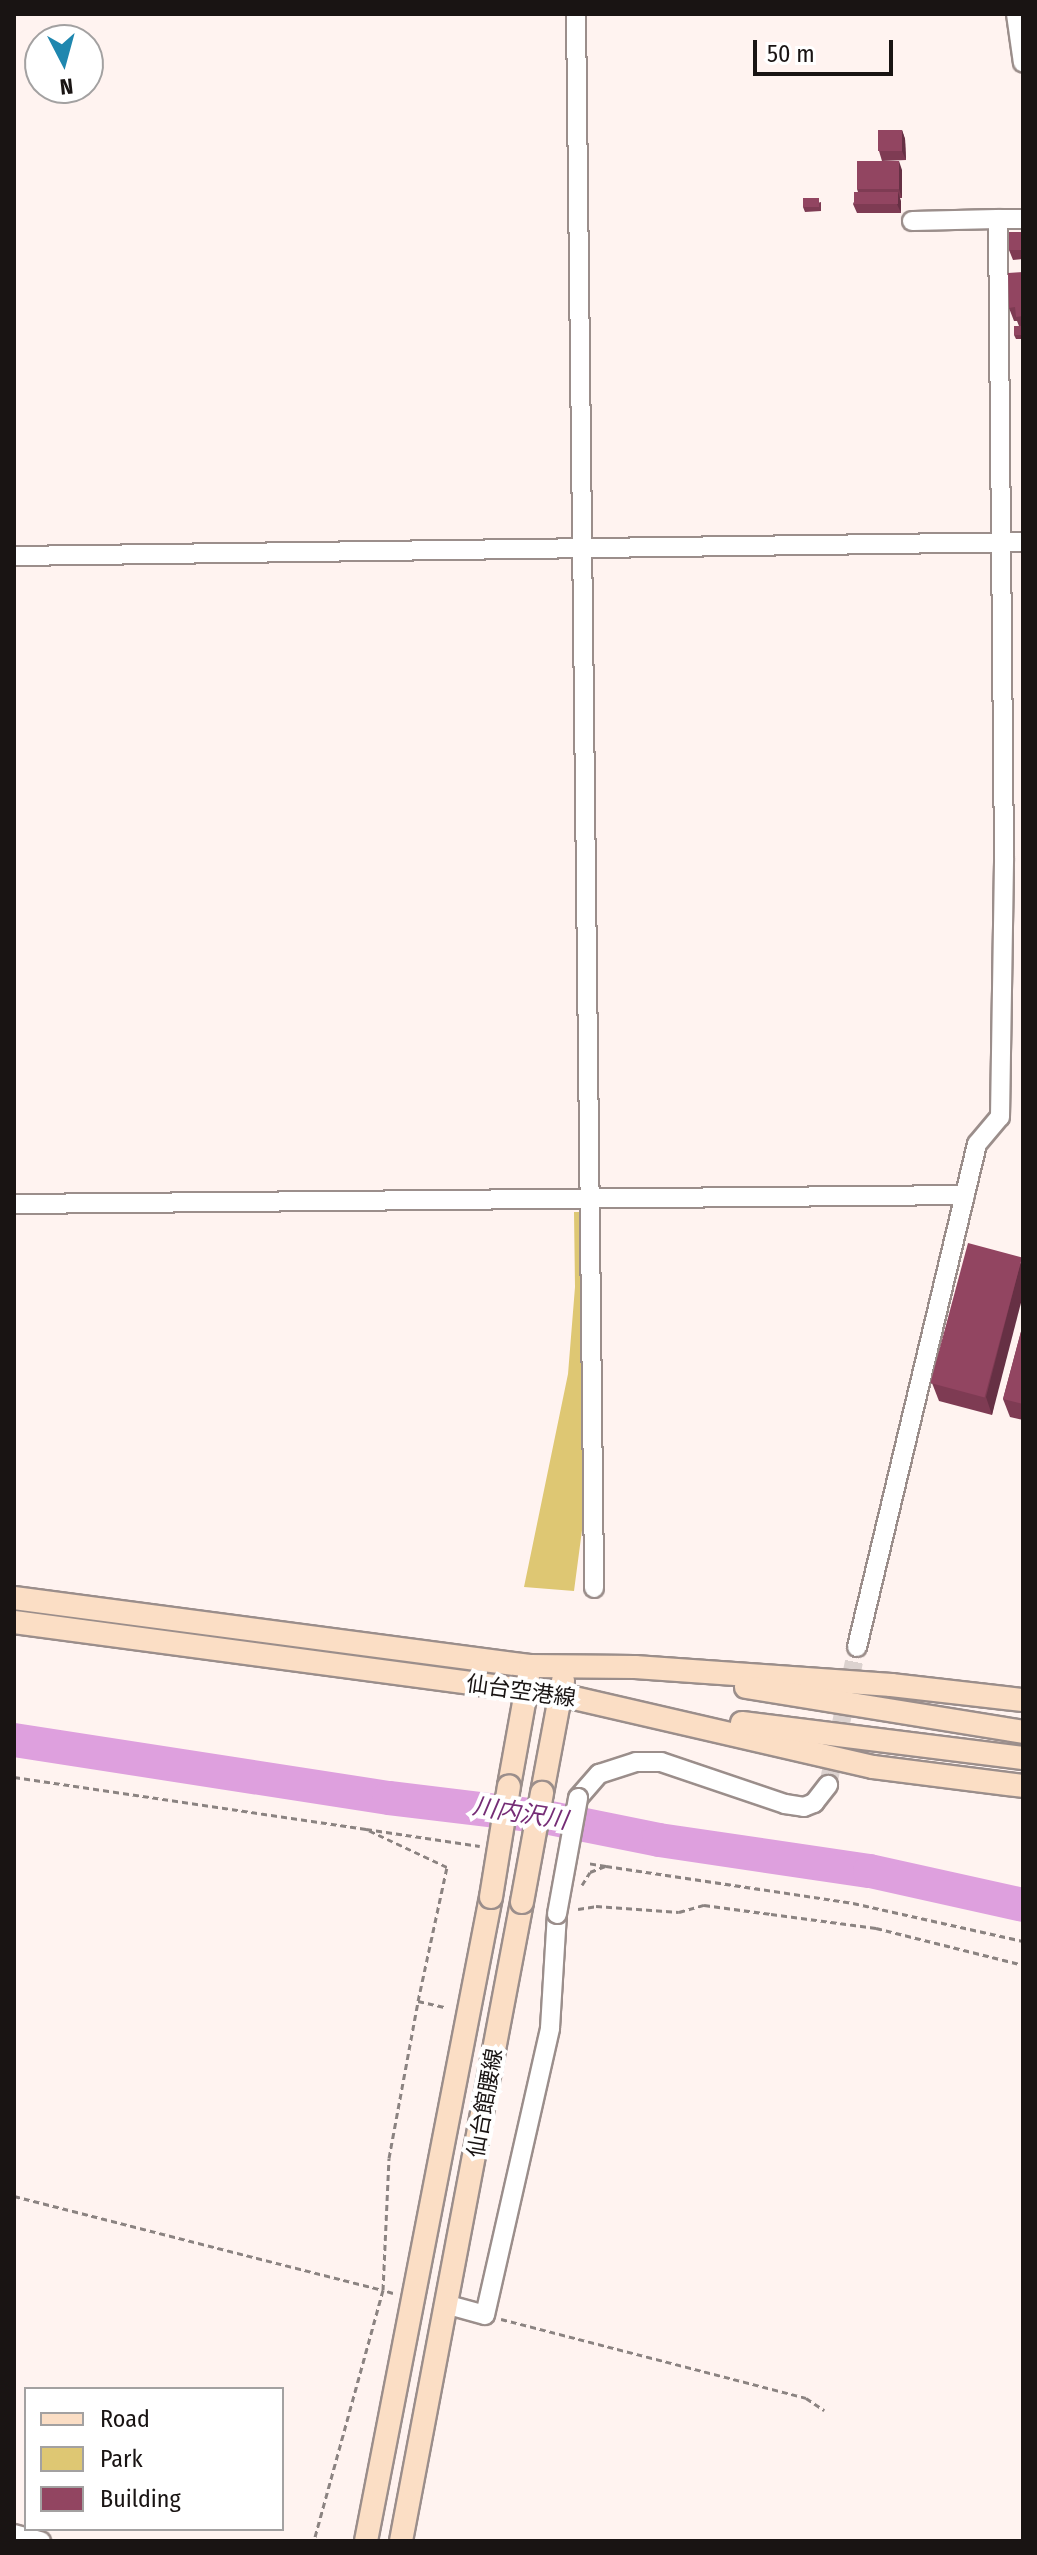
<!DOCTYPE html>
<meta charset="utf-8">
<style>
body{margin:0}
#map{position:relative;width:1037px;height:2555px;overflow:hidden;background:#fff3f0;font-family:"Fira Sans Condensed","Noto Sans JP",sans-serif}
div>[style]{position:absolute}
.green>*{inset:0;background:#dec773}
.river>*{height:34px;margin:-17px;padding:0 17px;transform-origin:17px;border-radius:17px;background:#dea0de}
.minor-tunnel>*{height:18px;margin-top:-9px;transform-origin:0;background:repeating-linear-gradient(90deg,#dcd2cf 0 18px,transparent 0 27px)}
.path>*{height:3px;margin-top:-1.5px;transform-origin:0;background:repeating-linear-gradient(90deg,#8b8381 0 6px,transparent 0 10px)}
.roads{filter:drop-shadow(2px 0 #9b8e8b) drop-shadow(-2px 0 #9b8e8b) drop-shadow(0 2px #9b8e8b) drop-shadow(0 -2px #9b8e8b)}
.minor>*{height:18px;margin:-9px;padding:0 9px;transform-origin:9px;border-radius:9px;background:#fff}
.major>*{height:22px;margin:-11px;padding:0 11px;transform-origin:11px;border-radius:11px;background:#fbdec5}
.bridges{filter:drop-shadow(2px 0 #9b8e8b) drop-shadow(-2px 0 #9b8e8b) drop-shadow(0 2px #9b8e8b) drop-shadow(0 -2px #9b8e8b)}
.minor-bridge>*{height:18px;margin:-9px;padding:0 9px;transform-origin:9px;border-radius:9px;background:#fff}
.major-bridge>*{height:22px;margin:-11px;padding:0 11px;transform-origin:11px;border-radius:11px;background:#fbdec5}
.wall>*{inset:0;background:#7e3b53}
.shaded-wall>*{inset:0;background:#663044}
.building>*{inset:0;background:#924561;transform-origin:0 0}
span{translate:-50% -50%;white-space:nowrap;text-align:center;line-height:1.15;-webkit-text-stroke:8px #fff;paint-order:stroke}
.street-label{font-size:22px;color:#191413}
.water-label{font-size:24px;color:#752d76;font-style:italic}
.frame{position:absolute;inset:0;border:16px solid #191413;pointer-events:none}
.legend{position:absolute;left:24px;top:2387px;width:260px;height:144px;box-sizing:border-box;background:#fff;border:2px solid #a3a1a1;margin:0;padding:10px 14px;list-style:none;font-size:24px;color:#191413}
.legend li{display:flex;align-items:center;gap:16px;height:40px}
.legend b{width:40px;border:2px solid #a3a1a1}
.north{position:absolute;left:24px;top:24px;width:80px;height:80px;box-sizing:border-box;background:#fff;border:2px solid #a3a1a1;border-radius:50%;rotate:174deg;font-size:22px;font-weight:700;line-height:32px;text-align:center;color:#191413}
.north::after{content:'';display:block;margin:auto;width:28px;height:36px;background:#1f87af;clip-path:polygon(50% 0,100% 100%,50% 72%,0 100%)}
.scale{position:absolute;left:753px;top:40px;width:140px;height:36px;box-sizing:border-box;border:4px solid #191413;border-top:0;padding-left:10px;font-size:24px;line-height:28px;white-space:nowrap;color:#191413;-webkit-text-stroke:6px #fff;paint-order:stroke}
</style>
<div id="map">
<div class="green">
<i style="clip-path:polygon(574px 1212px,582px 1212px,586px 1500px,574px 1591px,524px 1587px,568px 1374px,575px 1287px)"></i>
</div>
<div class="river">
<i style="left:14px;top:1740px;width:379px;rotate:8.8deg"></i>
<i style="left:389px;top:1798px;width:157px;rotate:6.9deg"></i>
<i style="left:545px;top:1817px;width:116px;rotate:11.4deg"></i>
<i style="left:659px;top:1840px;width:213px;rotate:8.4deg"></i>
<i style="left:870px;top:1871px;width:157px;rotate:12.5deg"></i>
</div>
<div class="minor-tunnel">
<i style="left:828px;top:1785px;width:141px;rotate:-78.1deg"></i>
</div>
<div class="path">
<i style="left:14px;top:1777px;width:356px;rotate:8.4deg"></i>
<i style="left:606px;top:1866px;width:250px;rotate:8.5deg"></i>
<i style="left:853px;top:1903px;width:174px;rotate:12.6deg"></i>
<i style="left:582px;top:1885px;width:15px;rotate:-58deg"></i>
<i style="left:590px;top:1872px;width:17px;rotate:-21deg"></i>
<i style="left:606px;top:1866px;width:20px;rotate:-171deg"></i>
<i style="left:578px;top:1909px;width:18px;rotate:-9deg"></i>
<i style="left:596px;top:1906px;width:83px;rotate:4.1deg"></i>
<i style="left:679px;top:1912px;width:26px;rotate:-16deg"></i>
<i style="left:704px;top:1905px;width:68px;rotate:7.7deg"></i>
<i style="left:771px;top:1914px;width:106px;rotate:7.6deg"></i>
<i style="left:876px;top:1928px;width:152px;rotate:14.1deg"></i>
<i style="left:418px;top:2001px;width:137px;rotate:-77.8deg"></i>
<i style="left:447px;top:1867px;width:89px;rotate:-154.9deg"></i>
<i style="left:366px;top:1829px;width:115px;rotate:8.5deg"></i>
<i style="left:14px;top:2196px;width:381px;rotate:14.3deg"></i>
<i style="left:383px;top:2290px;width:260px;rotate:105.4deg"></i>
<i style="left:393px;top:2293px;width:10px;rotate:-163deg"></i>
<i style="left:383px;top:2290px;width:132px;rotate:-87.4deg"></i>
<i style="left:389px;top:2158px;width:160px;rotate:-79.5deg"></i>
<i style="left:418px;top:2001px;width:27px;rotate:13deg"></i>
<i style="left:501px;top:2319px;width:315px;rotate:14.5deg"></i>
<i style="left:806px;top:2398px;width:22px;rotate:34deg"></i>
</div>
<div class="roads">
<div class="minor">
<i style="left:576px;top:14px;width:1574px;rotate:89.34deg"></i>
<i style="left:1016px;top:14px;width:49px;rotate:81.9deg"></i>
<i style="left:912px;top:221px;width:86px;rotate:-1.3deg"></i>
<i style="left:14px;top:556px;width:1009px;rotate:-0.79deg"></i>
<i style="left:14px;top:1204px;width:951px;rotate:-0.54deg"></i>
<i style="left:857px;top:1647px;width:517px;rotate:-76.58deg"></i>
<i style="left:977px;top:1144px;width:35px;rotate:-50deg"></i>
<i style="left:1000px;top:1117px;width:259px;rotate:-89.1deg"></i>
<i style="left:1004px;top:858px;width:639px;rotate:-90.54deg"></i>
<i style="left:998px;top:219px;width:25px"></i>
<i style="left:578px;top:1798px;width:32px;rotate:-49deg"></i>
<i style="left:599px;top:1774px;width:39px;rotate:-18deg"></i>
<i style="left:636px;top:1762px;width:25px"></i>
<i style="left:661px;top:1762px;width:131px;rotate:18.7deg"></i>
<i style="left:785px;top:1804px;width:19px;rotate:9deg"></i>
<i style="left:804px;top:1807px;width:11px;rotate:-22deg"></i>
<i style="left:814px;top:1803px;width:23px;rotate:-52deg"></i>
<i style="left:445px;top:2304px;width:41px;rotate:15.4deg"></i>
<i style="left:485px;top:2315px;width:294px;rotate:-77.2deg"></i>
<i style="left:550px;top:2028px;width:114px;rotate:-86.5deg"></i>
<i style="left:14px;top:2534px;width:28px;rotate:15deg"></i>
</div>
<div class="major">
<i style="left:14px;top:1598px;width:520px;rotate:7.51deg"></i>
<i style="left:530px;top:1666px;width:105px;rotate:0.5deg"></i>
<i style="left:635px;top:1667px;width:257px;rotate:4deg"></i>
<i style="left:891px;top:1685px;width:133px;rotate:6.5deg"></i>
<i style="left:14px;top:1622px;width:552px;rotate:7.6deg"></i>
<i style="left:561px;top:1695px;width:320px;rotate:13deg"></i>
<i style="left:873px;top:1767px;width:151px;rotate:7.2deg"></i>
<i style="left:746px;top:1687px;width:281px;rotate:9.2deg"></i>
<i style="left:742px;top:1723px;width:283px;rotate:7.1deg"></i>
<i style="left:509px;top:1786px;width:108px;rotate:-79.8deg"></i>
<i style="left:542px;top:1793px;width:114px;rotate:-79.4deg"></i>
<i style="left:366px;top:2541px;width:656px;rotate:-79.02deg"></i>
<i style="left:401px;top:2541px;width:650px;rotate:-79.28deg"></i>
</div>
</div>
<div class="bridges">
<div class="minor-bridge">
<i style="left:557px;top:1914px;width:118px;rotate:-79.7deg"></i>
</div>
<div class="major-bridge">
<i style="left:491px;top:1897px;width:112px;rotate:-80.8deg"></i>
<i style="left:522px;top:1902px;width:111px;rotate:-79.6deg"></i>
</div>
</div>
<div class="wall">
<i style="clip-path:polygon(902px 130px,905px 139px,906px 160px,882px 161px,879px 151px)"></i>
<i style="clip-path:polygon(902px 170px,902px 198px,900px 198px,901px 213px,857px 213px,853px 204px,858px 192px,857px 189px)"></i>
<i style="clip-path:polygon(821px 202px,821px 211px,805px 212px,803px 207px)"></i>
<i style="clip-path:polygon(1023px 232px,1023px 259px,1013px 260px,1009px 250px)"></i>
<i style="clip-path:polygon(1023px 272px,1023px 339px,1016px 339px,1014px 335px,1019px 326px,1017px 321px,1014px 321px,1009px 308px)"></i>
<i style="clip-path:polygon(1023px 1260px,992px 1415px,939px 1401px,932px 1383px)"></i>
<i style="clip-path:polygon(1023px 1324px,1023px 1420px,1010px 1417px,1003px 1399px)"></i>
</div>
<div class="shaded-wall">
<i style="clip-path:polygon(902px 130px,905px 139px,906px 160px,902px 151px)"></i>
<i style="clip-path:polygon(899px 161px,902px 170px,902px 198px,899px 189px)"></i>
<i style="clip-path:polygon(898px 192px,901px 201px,901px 213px,897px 204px)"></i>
<i style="clip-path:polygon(1022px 1257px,1023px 1260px,1023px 1295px,992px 1415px,986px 1397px)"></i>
</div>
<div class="building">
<i style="left:878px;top:130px;width:24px;height:21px"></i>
<i style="left:857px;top:161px;width:42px;height:28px"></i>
<i style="left:854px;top:192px;width:44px;height:12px"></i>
<i style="left:803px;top:198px;width:16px;height:9px"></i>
<i style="left:1023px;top:232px;width:18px;height:14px;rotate:90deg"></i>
<i style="clip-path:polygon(1023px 272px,1023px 316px,1016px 317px,1015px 307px,1009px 308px,1008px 273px)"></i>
<i style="left:1014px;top:326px;width:9px;height:9px"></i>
<i style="left:968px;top:1243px;width:56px;height:145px;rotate:15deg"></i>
<i style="clip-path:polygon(1023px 1324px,1023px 1404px,1003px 1399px)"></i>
</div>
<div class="street-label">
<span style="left:521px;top:1691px;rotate:8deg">仙台空港線</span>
<span style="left:485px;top:2103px;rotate:-80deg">仙台館腰線</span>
</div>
<div class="water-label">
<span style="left:520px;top:1814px;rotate:9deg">川内沢川</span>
</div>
<div class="frame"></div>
<ul class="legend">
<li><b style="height:10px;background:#fbdec5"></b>Road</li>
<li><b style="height:22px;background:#dec773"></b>Park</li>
<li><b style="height:22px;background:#924561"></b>Building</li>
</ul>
<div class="north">N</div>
<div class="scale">50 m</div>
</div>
